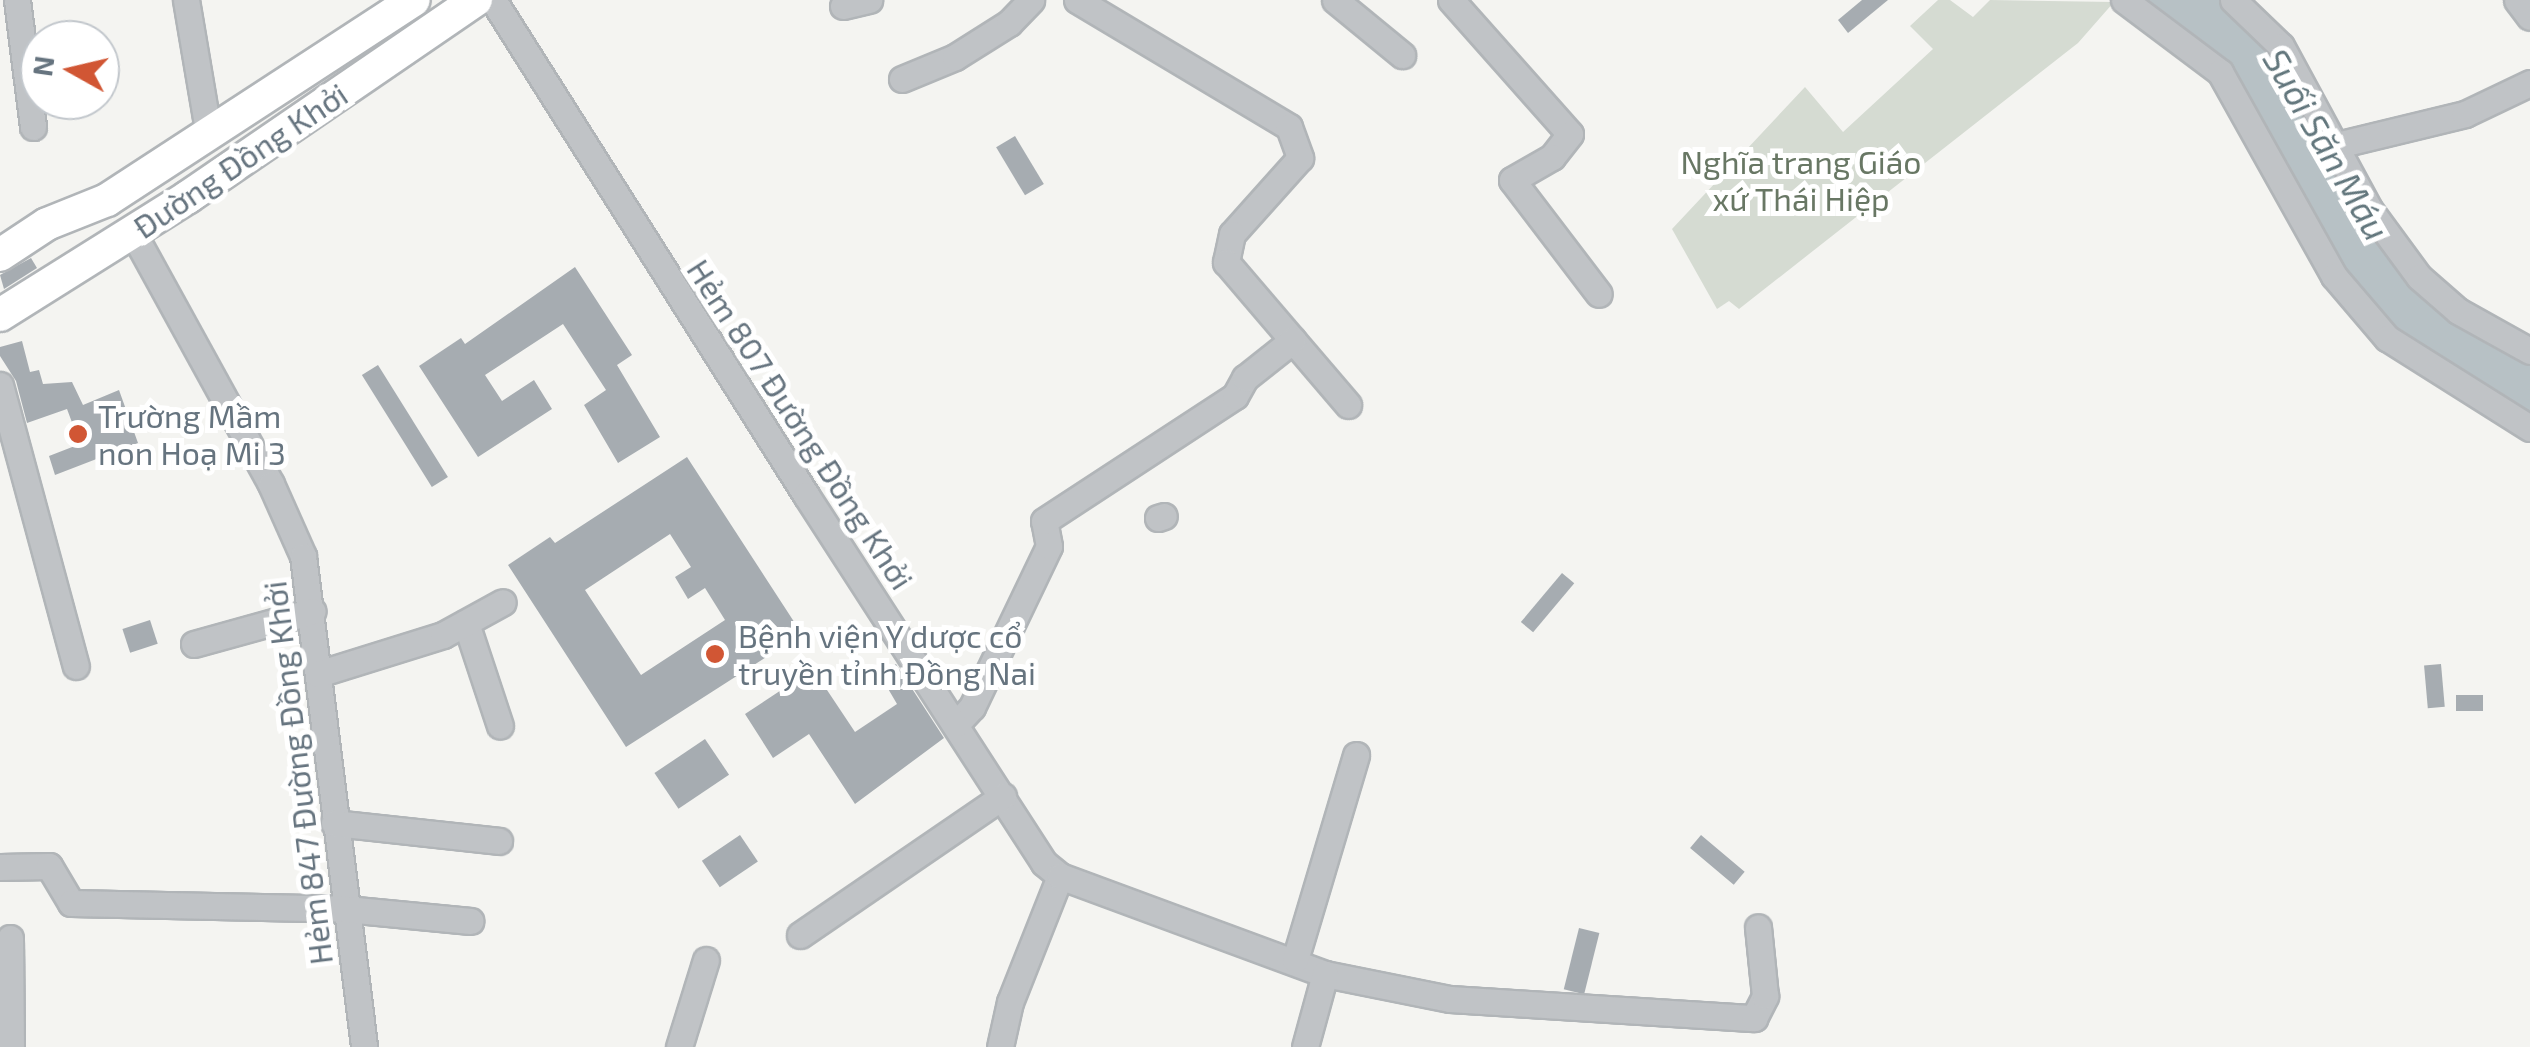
<!DOCTYPE html>
<meta charset="utf-8">
<style>
body{margin:0}
#map{position:relative;width:2530px;height:1047px;overflow:hidden;background:#f4f4f1;font-family:"Exo 2",sans-serif}
div>[style]{position:absolute}
.green>*{inset:0;background:#d5dbd2}
.water>*{inset:0;background:#b7c1c5}
.building>*{inset:0;background:#a6acb1;transform-origin:0 0}
.roads{filter:drop-shadow(2px 0 #b1b5b8) drop-shadow(-2px 0 #b1b5b8) drop-shadow(0 2px #b1b5b8) drop-shadow(0 -2px #b1b5b8)}
.minor>*{height:25px;margin:-12.5px;padding:0 12.5px;transform-origin:12.5px;border-radius:12.5px;background:#c0c3c6}
.major>*{height:32px;margin:-16px;padding:0 16px;transform-origin:16px;border-radius:16px;background:#fff}
.dots>*{width:28px;height:28px;translate:-50% -50%;box-sizing:border-box;border:5px solid #fff;border-radius:50%}
span{translate:-50% -50%;white-space:nowrap;text-align:center;line-height:1.15;-webkit-text-stroke:10px #fff;paint-order:stroke}
.street-label{font-size:32px;color:#66747f}
.park-label{font-size:32px;color:#687764}
.poi-label{font-size:32px;color:#66747f}
.left{translate:0 -50%;text-align:left}
.water-label{font-size:35px;color:#62767c;font-style:italic}
.north{position:absolute;left:20px;top:20px;width:100px;height:100px;box-sizing:border-box;background:#fff;border:2px solid #c2c7cc;border-radius:50%;rotate:278deg;font-size:28px;font-weight:700;line-height:40px;text-align:center;color:#66747f}
.north::after{content:'';display:block;margin:auto;width:35px;height:45px;background:#d15634;clip-path:polygon(50% 0,100% 100%,50% 72%,0 100%)}
</style>
<div id="map">
<div class="green">
<i style="clip-path:polygon(1938px 0,1950px 0,1973px 17px,1990px 0,2114px 2px,2078px 43px,1739px 309px,1729px 301px,1717px 309px,1672px 229px,1805px 87px,1843px 132px,1933px 49px,1910px 26px)"></i>
</div>
<div class="water">
<i style="clip-path:polygon(2137px 0,2220px 0,2258px 30px,2361px 212px,2530px 359px,2530px 419px,2418px 354px,2340px 272px,2257px 121px)"></i>
</div>
<div class="building">
<i style="clip-path:polygon(1862px 0,1888px 0,1848px 33px,1838px 20px)"></i>
<i style="left:1015px;top:136px;width:56px;height:22px;rotate:59deg"></i>
<i style="clip-path:polygon(31px 258px,37px 268px,4px 289px,0 275px)"></i>
<i style="clip-path:polygon(575px 267px,632px 355px,617px 365px,660px 437px,618px 463px,584px 405px,606px 390px,563px 324px,485px 375px,502px 401px,534px 380px,552px 409px,478px 457px,419px 366px,461px 338px,465px 344px)"></i>
<i style="clip-path:polygon(22px 341px,30px 372px,39px 370px,43px 384px,72px 382px,83px 405px,119px 390px,138px 443px,55px 475px,49px 456px,80px 444px,67px 409px,27px 423px,16px 381px,0 356px,0 347px)"></i>
<i style="left:378px;top:365px;width:132px;height:19px;rotate:58deg"></i>
<i style="clip-path:polygon(evenodd,687px 457px,802px 634px,626px 747px,508px 565px,550px 537px,555px 543px,687px 457px,670px 534px,691px 567px,675px 577px,688px 599px,705px 588px,725px 620px,641px 675px,585px 590px,670px 534px)"></i>
<i style="left:1562px;top:573px;width:16px;height:64px;rotate:40deg"></i>
<i style="left:150px;top:620px;width:25px;height:29px;rotate:72deg"></i>
<i style="clip-path:polygon(896px 664px,944px 738px,855px 804px,809px 734px,773px 758px,745px 714px,813px 669px,855px 732px,897px 704px,880px 675px)"></i>
<i style="left:2441px;top:664px;width:43px;height:17px;rotate:85deg"></i>
<i style="left:2456px;top:695px;width:27px;height:16px"></i>
<i style="left:705px;top:739px;width:43px;height:61px;rotate:56deg"></i>
<i style="left:740px;top:835px;width:32px;height:46px;rotate:56deg"></i>
<i style="left:1701px;top:835px;width:57px;height:17px;rotate:40deg"></i>
<i style="left:1579px;top:928px;width:21px;height:63px;rotate:14deg"></i>
</div>
<div class="roads">
<div class="minor">
<i style="left:17px;top:0;width:128px;rotate:82.8deg"></i>
<i style="left:186px;top:0;width:138px;rotate:80.4deg"></i>
<i style="left:493px;top:0;width:586px;rotate:57.69deg"></i>
<i style="left:806px;top:495px;width:438px;rotate:57.1deg"></i>
<i style="left:1044px;top:863px;width:21px;rotate:39deg"></i>
<i style="left:1060px;top:876px;width:136px;rotate:111.6deg"></i>
<i style="left:1010px;top:1002px;width:46px;rotate:102.5deg"></i>
<i style="left:1077px;top:0;width:247px;rotate:30.9deg"></i>
<i style="left:1289px;top:127px;width:33px;rotate:70deg"></i>
<i style="left:1300px;top:158px;width:102px;rotate:131.8deg"></i>
<i style="left:1232px;top:234px;width:29px;rotate:102deg"></i>
<i style="left:1226px;top:262px;width:188px;rotate:49.5deg"></i>
<i style="left:1335px;top:0;width:87px;rotate:39.4deg"></i>
<i style="left:1451px;top:0;width:179px;rotate:48.4deg"></i>
<i style="left:1570px;top:134px;width:29px;rotate:128deg"></i>
<i style="left:1552px;top:157px;width:46px;rotate:150.1deg"></i>
<i style="left:1512px;top:180px;width:143px;rotate:52.7deg"></i>
<i style="left:2124px;top:0;width:120px;rotate:36.9deg"></i>
<i style="left:2220px;top:72px;width:234px;rotate:60.8deg"></i>
<i style="left:2334px;top:276px;width:82px;rotate:49.5deg"></i>
<i style="left:2387px;top:338px;width:169px;rotate:32.2deg"></i>
<i style="left:2233px;top:0;width:66px;rotate:43.8deg"></i>
<i style="left:2281px;top:46px;width:185px;rotate:61.6deg"></i>
<i style="left:2369px;top:209px;width:84px;rotate:53.7deg"></i>
<i style="left:2419px;top:277px;width:52px;rotate:41.1deg"></i>
<i style="left:2458px;top:311px;width:82px;rotate:29.1deg"></i>
<i style="left:2517px;top:0;width:21px;rotate:53deg"></i>
<i style="left:843px;top:6px;width:27px;rotate:-13deg"></i>
<i style="left:902px;top:79px;width:57px;rotate:-22.5deg"></i>
<i style="left:955px;top:57px;width:64px;rotate:-32.2deg"></i>
<i style="left:1009px;top:23px;width:32px;rotate:-46deg"></i>
<i style="left:2333px;top:146px;width:136px;rotate:-13.6deg"></i>
<i style="left:2465px;top:114px;width:72px;rotate:-25.5deg"></i>
<i style="left:133px;top:233px;width:286px;rotate:61.2deg"></i>
<i style="left:271px;top:484px;width:79px;rotate:66deg"></i>
<i style="left:303px;top:556px;width:495px;rotate:82.9deg"></i>
<i style="left:0;top:385px;width:291px;rotate:74.9deg"></i>
<i style="left:1158px;top:518px;width:6px;rotate:-18deg"></i>
<i style="left:466px;top:623px;width:108px;rotate:71.7deg"></i>
<i style="left:194px;top:644px;width:123px;rotate:-15.5deg"></i>
<i style="left:318px;top:674px;width:131px;rotate:-17.3deg"></i>
<i style="left:443px;top:635px;width:68px;rotate:-28.8deg"></i>
<i style="left:957px;top:723px;width:22px;rotate:-47deg"></i>
<i style="left:972px;top:707px;width:178px;rotate:-64.4deg"></i>
<i style="left:1049px;top:546px;width:25px;rotate:-101deg"></i>
<i style="left:1044px;top:521px;width:228px;rotate:-33.2deg"></i>
<i style="left:1235px;top:396px;width:21px;rotate:-61deg"></i>
<i style="left:1245px;top:378px;width:61px;rotate:-38.4deg"></i>
<i style="left:334px;top:823px;width:166px;rotate:6.2deg"></i>
<i style="left:0;top:867px;width:49px;rotate:-1.2deg"></i>
<i style="left:49px;top:866px;width:43px;rotate:59.3deg"></i>
<i style="left:71px;top:903px;width:275px;rotate:1.2deg"></i>
<i style="left:346px;top:909px;width:125px;rotate:5.5deg"></i>
<i style="left:1060px;top:876px;width:283px;rotate:20.3deg"></i>
<i style="left:1325px;top:974px;width:127px;rotate:11.3deg"></i>
<i style="left:1450px;top:999px;width:305px;rotate:3.6deg"></i>
<i style="left:1754px;top:1018px;width:25px;rotate:-63deg"></i>
<i style="left:1765px;top:996px;width:69px;rotate:-95.8deg"></i>
<i style="left:800px;top:935px;width:246px;rotate:-34.4deg"></i>
<i style="left:10px;top:938px;width:109px;rotate:89.5deg"></i>
<i style="left:1295px;top:960px;width:214px;rotate:-73.4deg"></i>
<i style="left:679px;top:1047px;width:91px;rotate:-72.8deg"></i>
<i style="left:1305px;top:1047px;width:76px;rotate:-74.7deg"></i>
</div>
<div class="major">
<i style="left:0;top:255px;width:56px;rotate:-33.4deg"></i>
<i style="left:47px;top:224px;width:65px;rotate:-21.8deg"></i>
<i style="left:107px;top:200px;width:366px;rotate:-33.1deg"></i>
<i style="left:0;top:315px;width:222px;rotate:-32.1deg"></i>
<i style="left:188px;top:197px;width:349px;rotate:-34.4deg"></i>
</div>
</div>
<div class="dots">
<i style="left:78px;top:434px;background:#d15634"></i>
<i style="left:715px;top:654px;background:#d15634"></i>
</div>
<div class="street-label">
<span style="left:240px;top:160px;rotate:-34deg">Đường Đồng Khởi</span>
<span style="left:801px;top:424px;rotate:57deg">Hẻm 807 Đường Đồng Khởi</span>
<span style="left:297px;top:773px;rotate:-97deg">Hẻm 847 Đường Đồng Khởi</span>
</div>
<div class="park-label">
<span style="left:1801px;top:180px">Nghĩa trang Giáo<br>xứ Thái Hiệp</span>
</div>
<div class="poi-label">
<span class="left" style="left:98px;top:434px">Trường Mầm<br>non Hoạ Mi 3</span>
<span class="left" style="left:738px;top:654px">Bệnh viện Y dược cổ<br>truyền tỉnh Đồng Nai</span>
</div>
<div class="water-label">
<span style="left:2327px;top:144px;rotate:60deg">Suối Săn Máu</span>
</div>
<div class="north">N</div>
</div>
